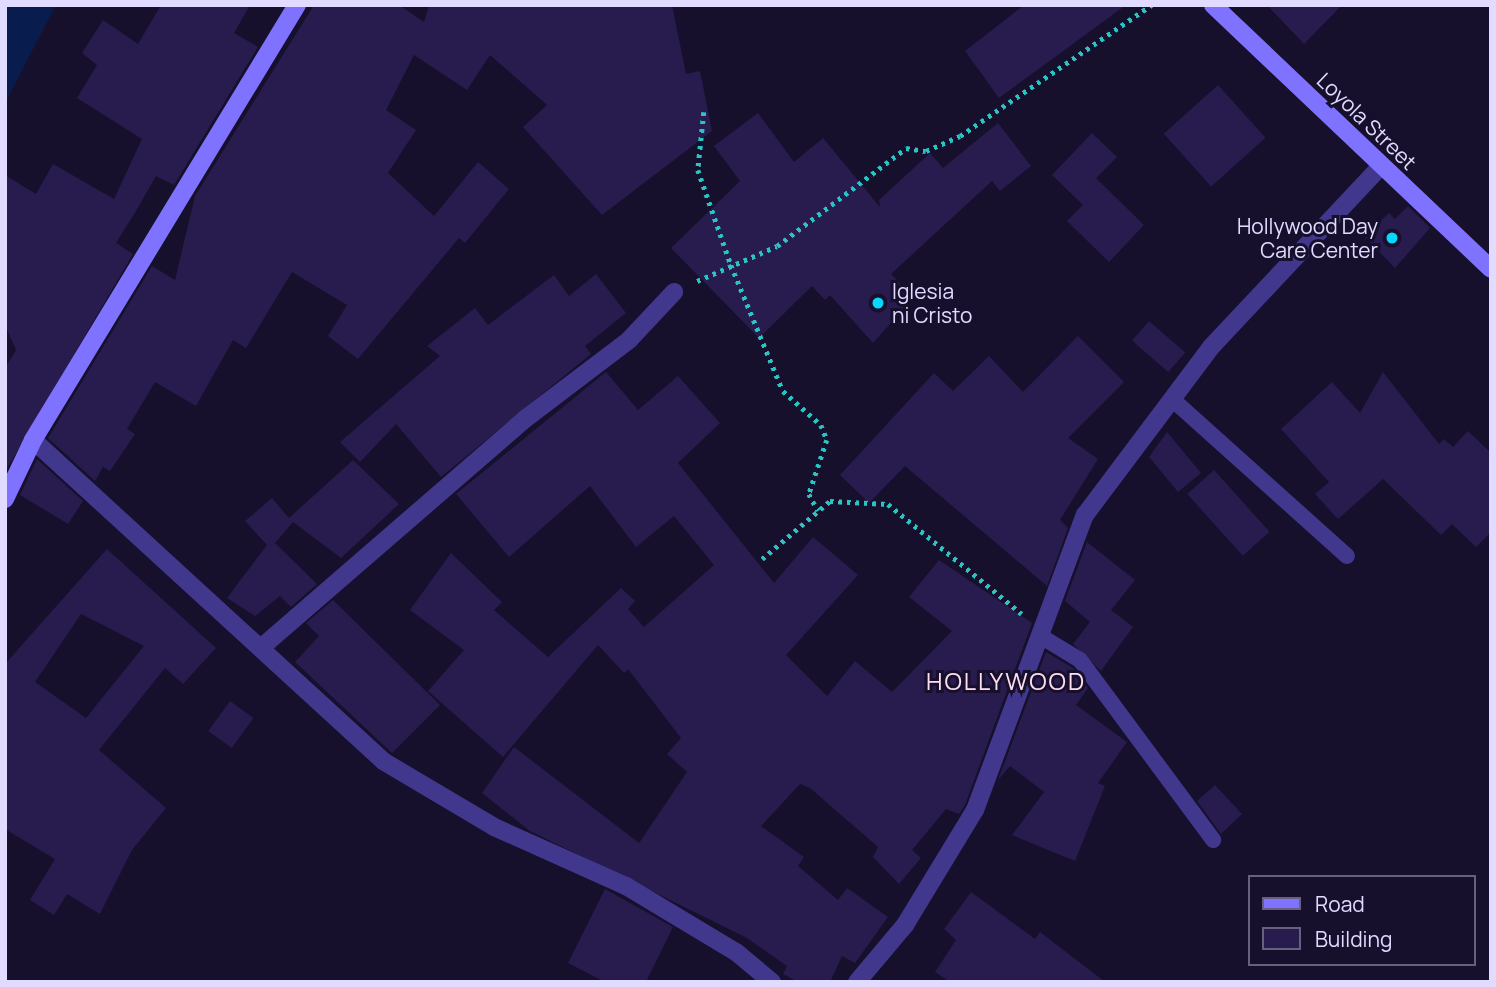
<!DOCTYPE html>
<style>
body{margin:0}
#map{position:relative;width:1496px;height:987px;overflow:hidden;background:#16102c;font-family:Manrope,sans-serif}
div>[style]{position:absolute}
.water>*{inset:0;background:#081d4d}
.building>*{inset:0;background:#281b4e;transform-origin:0 0}
.path>*{height:4.5px;margin-top:-2.25px;transform-origin:0;background:repeating-linear-gradient(90deg,#29c4c4 0 3.5px,transparent 0 8.5px)}
.lane>*{height:16px;margin:-8px;padding:0 8px;transform-origin:8px;border-radius:8px;background:#41388d}
.street>*{height:18px;margin:-9px;padding:0 9px;transform-origin:9px;border-radius:9px;background:#41388d}
.secondary>*{height:18px;margin:-9px;padding:0 9px;transform-origin:9px;border-radius:9px;background:#7e72ff}
.dots>*{width:19px;height:19px;translate:-50% -50%;box-sizing:border-box;border:4px solid #16102c;border-radius:50%}
span{translate:-50% -50%;white-space:nowrap;text-align:center;line-height:1.15;-webkit-text-stroke:6px #16102c;paint-order:stroke}
.street-label{font-size:21px;color:#e1dbff}
.poi-label{font-size:21px;color:#e1dbff}
.right{translate:-100% -50%;text-align:right}
.left{translate:0 -50%;text-align:left}
.quarter-label{font-size:24px;color:#ffddf0;letter-spacing:2px}
.frame{position:absolute;inset:0;border:7px solid #e1dbff;pointer-events:none}
.legend{position:absolute;left:1248px;top:875px;width:228px;height:91px;box-sizing:border-box;background:#16102c;border:2px solid #676180;margin:0;padding:9px 12px;list-style:none;font-size:21px;color:#e1dbff}
.legend li{display:flex;align-items:center;gap:14px;height:35px}
.legend b{width:35px;border:2px solid #676180}
</style>
<div id="map">
<div class="water">
<i style="clip-path:polygon(5px 5px,56px 5px,5px 103px)"></i>
</div>
<div class="building">
<i style="clip-path:polygon(161px 5px,250px 5px,234px 33px,258px 47px,174px 185px,156px 176px,136px 211px,116px 243px,133px 254px,5px 472px,5px 368px,16px 350px,5px 325px,5px 175px,36px 194px,53px 164px,114px 199px,142px 139px,77px 98px,97px 65px,82px 53px,103px 20px,138px 44px)"></i>
<i style="clip-path:polygon(314px 5px,399px 5px,424px 22px,429px 5px,672px 5px,686px 74px,700px 71px,712px 131px,602px 215px,523px 127px,547px 105px,490px 55px,467px 90px,414px 55px,386px 110px,416px 130px,388px 173px,434px 216px,478px 162px,509px 189px,465px 243px,459px 238px,358px 359px,328px 336px,347px 305px,292px 272px,246px 348px,233px 340px,196px 406px,155px 382px,127px 429px,135px 434px,110px 471px,103px 467px,95px 481px,48px 438px,152px 266px,175px 280px,195px 196px)"></i>
<i style="clip-path:polygon(1024px 5px,1126px 5px,999px 98px,965px 51px)"></i>
<i style="clip-path:polygon(1267px 5px,1342px 5px,1304px 44px)"></i>
<i style="left:1218px;top:85px;width:71px;height:73px;rotate:48deg"></i>
<i style="clip-path:polygon(758px 113px,794px 162px,823px 138px,880px 207px,879px 200px,930px 153px,943px 168px,998px 123px,1031px 166px,1000px 191px,992px 181px,891px 274px,913px 298px,873px 343px,830px 295px,825px 300px,812px 286px,759px 338px,671px 248px,740px 181px,714px 146px)"></i>
<i style="clip-path:polygon(1092px 133px,1117px 157px,1096px 178px,1144px 225px,1109px 262px,1067px 221px,1083px 205px,1052px 175px)"></i>
<i style="clip-path:polygon(1408px 206px,1430px 228px,1395px 268px,1364px 236px,1389px 213px,1395px 219px)"></i>
<i style="clip-path:polygon(596px 274px,626px 313px,585px 346px,591px 354px,441px 477px,396px 424px,360px 462px,340px 442px,440px 356px,427px 346px,475px 308px,488px 325px,554px 275px,569px 296px)"></i>
<i style="left:1149px;top:321px;width:48px;height:26px;rotate:41deg"></i>
<i style="clip-path:polygon(1078px 336px,1124px 382px,1068px 438px,1098px 459px,1060px 520px,1068px 528px,1047px 586px,905px 466px,869px 503px,840px 475px,934px 373px,953px 391px,989px 356px,1023px 392px)"></i>
<i style="clip-path:polygon(606px 372px,638px 410px,678px 376px,720px 423px,678px 463px,774px 583px,813px 537px,858px 575px,786px 655px,827px 696px,855px 661px,892px 692px,952px 631px,909px 597px,939px 560px,1032px 623px,965px 805px,959px 814px,946px 809px,912px 850px,921px 858px,899px 884px,873px 857px,878px 847px,810px 788px,800px 784px,761px 826px,804px 857px,798px 866px,838px 900px,847px 888px,888px 917px,855px 963px,842px 956px,830px 982px,798px 982px,783px 974px,787px 966px,747px 938px,530px 831px,482px 793px,514px 747px,639px 843px,687px 772px,667px 754px,681px 738px,628px 669px,624px 673px,598px 645px,503px 757px,428px 691px,464px 650px,410px 610px,451px 553px,502px 602px,494px 610px,548px 657px,621px 588px,635px 601px,628px 609px,644px 627px,714px 565px,674px 516px,636px 547px,590px 486px,509px 557px,456px 494px)"></i>
<i style="clip-path:polygon(1383px 372px,1439px 444px,1444px 439px,1453px 447px,1468px 431px,1491px 453px,1491px 532px,1476px 547px,1452px 524px,1441px 535px,1383px 479px,1338px 519px,1315px 494px,1329px 482px,1281px 429px,1332px 382px,1360px 413px)"></i>
<i style="clip-path:polygon(1167px 432px,1201px 473px,1178px 492px,1149px 457px)"></i>
<i style="clip-path:polygon(37px 459px,83px 501px,68px 524px,20px 495px)"></i>
<i style="clip-path:polygon(353px 460px,399px 504px,341px 558px,293px 522px,275px 543px,317px 584px,291px 607px,280px 596px,255px 616px,227px 598px,267px 545px,245px 521px,272px 498px,289px 518px)"></i>
<i style="left:1214px;top:470px;width:83px;height:36px;rotate:48deg"></i>
<i style="clip-path:polygon(1087px 542px,1135px 580px,1111px 610px,1133px 627px,1101px 671px,1073px 644px,1090px 622px,1065px 601px)"></i>
<i style="clip-path:polygon(evenodd,107px 549px,216px 648px,183px 684px,165px 668px,99px 750px,166px 808px,132px 850px,100px 914px,67px 894px,54px 915px,30px 900px,55px 859px,5px 829px,5px 664px,107px 549px,81px 614px,144px 646px,86px 718px,35px 682px,81px 614px)"></i>
<i style="clip-path:polygon(333px 600px,440px 705px,392px 753px,295px 662px,319px 636px,306px 623px)"></i>
<i style="clip-path:polygon(1046px 652px,1073px 668px,1088px 688px,1076px 705px,1127px 742px,1098px 783px,1105px 786px,1075px 861px,1012px 835px,1044px 792px,1010px 766px,998px 780px)"></i>
<i style="left:230px;top:701px;width:29px;height:37px;rotate:36deg"></i>
<i style="clip-path:polygon(1215px 785px,1242px 814px,1221px 834px,1197px 801px)"></i>
<i style="clip-path:polygon(605px 889px,673px 927px,646px 982px,605px 982px,568px 963px)"></i>
<i style="clip-path:polygon(971px 892px,1035px 939px,1040px 932px,1105px 982px,950px 982px,935px 972px,956px 940px,944px 929px)"></i>
</div>
<div class="path">
<i style="left:704px;top:112px;width:58px;rotate:95.9deg"></i>
<i style="left:698px;top:170px;width:101px;rotate:70.8deg"></i>
<i style="left:731px;top:265px;width:136px;rotate:67.6deg"></i>
<i style="left:783px;top:391px;width:51px;rotate:41.8deg"></i>
<i style="left:821px;top:425px;width:16px;rotate:68deg"></i>
<i style="left:827px;top:440px;width:57px;rotate:108.4deg"></i>
<i style="left:809px;top:494px;width:19px;rotate:62deg"></i>
<i style="left:697px;top:281px;width:87px;rotate:-23.6deg"></i>
<i style="left:777px;top:246px;width:162px;rotate:-37.2deg"></i>
<i style="left:906px;top:148px;width:20px;rotate:9deg"></i>
<i style="left:926px;top:151px;width:37px;rotate:-24deg"></i>
<i style="left:960px;top:136px;width:232px;rotate:-34.4deg"></i>
<i style="left:762px;top:559px;width:89px;rotate:-40.5deg"></i>
<i style="left:830px;top:501px;width:58px;rotate:3deg"></i>
<i style="left:888px;top:504px;width:173px;rotate:39.4deg"></i>
</div>
<div class="lane">
<i style="left:1172px;top:399px;width:235px;rotate:41.9deg"></i>
<i style="left:1042px;top:637px;width:44px;rotate:31.2deg"></i>
<i style="left:1080px;top:660px;width:224px;rotate:53.5deg"></i>
</div>
<div class="street">
<i style="left:33px;top:440px;width:475px;rotate:42.5deg"></i>
<i style="left:383px;top:761px;width:129px;rotate:30.7deg"></i>
<i style="left:494px;top:827px;width:145px;rotate:24.1deg"></i>
<i style="left:626px;top:886px;width:128px;rotate:31deg"></i>
<i style="left:736px;top:952px;width:47px;rotate:39.8deg"></i>
<i style="left:263px;top:646px;width:347px;rotate:-40.9deg"></i>
<i style="left:525px;top:419px;width:131px;rotate:-37.2deg"></i>
<i style="left:629px;top:340px;width:66px;rotate:-46.8deg"></i>
<i style="left:857px;top:982px;width:75px;rotate:-49.9deg"></i>
<i style="left:905px;top:925px;width:135px;rotate:-58.7deg"></i>
<i style="left:975px;top:810px;width:315px;rotate:-69.6deg"></i>
<i style="left:1085px;top:515px;width:211px;rotate:-53.1deg"></i>
<i style="left:1212px;top:346px;width:247px;rotate:-46.8deg"></i>
</div>
<div class="secondary">
<i style="left:1213px;top:5px;width:383px;rotate:43.5deg"></i>
<i style="left:5px;top:499px;width:65px;rotate:-64.6deg"></i>
<i style="left:33px;top:440px;width:509px;rotate:-58.75deg"></i>
</div>
<div class="dots">
<i style="left:1392px;top:238px;background:#07d6ff"></i>
<i style="left:878px;top:303px;background:#07d6ff"></i>
</div>
<div class="street-label">
<span style="left:1367px;top:121px;rotate:44deg">Loyola Street</span>
</div>
<div class="poi-label">
<span class="right" style="left:1378px;top:238px">Hollywood Day<br>Care Center</span>
<span class="left" style="left:892px;top:303px">Iglesia<br>ni Cristo</span>
</div>
<div class="quarter-label">
<span style="left:1006px;top:681px">HOLLYWOOD</span>
</div>
<div class="frame"></div>
<ul class="legend">
<li><b style="height:9px;background:#7e72ff"></b>Road</li>
<li><b style="height:19px;background:#281b4e"></b>Building</li>
</ul>
</div>
